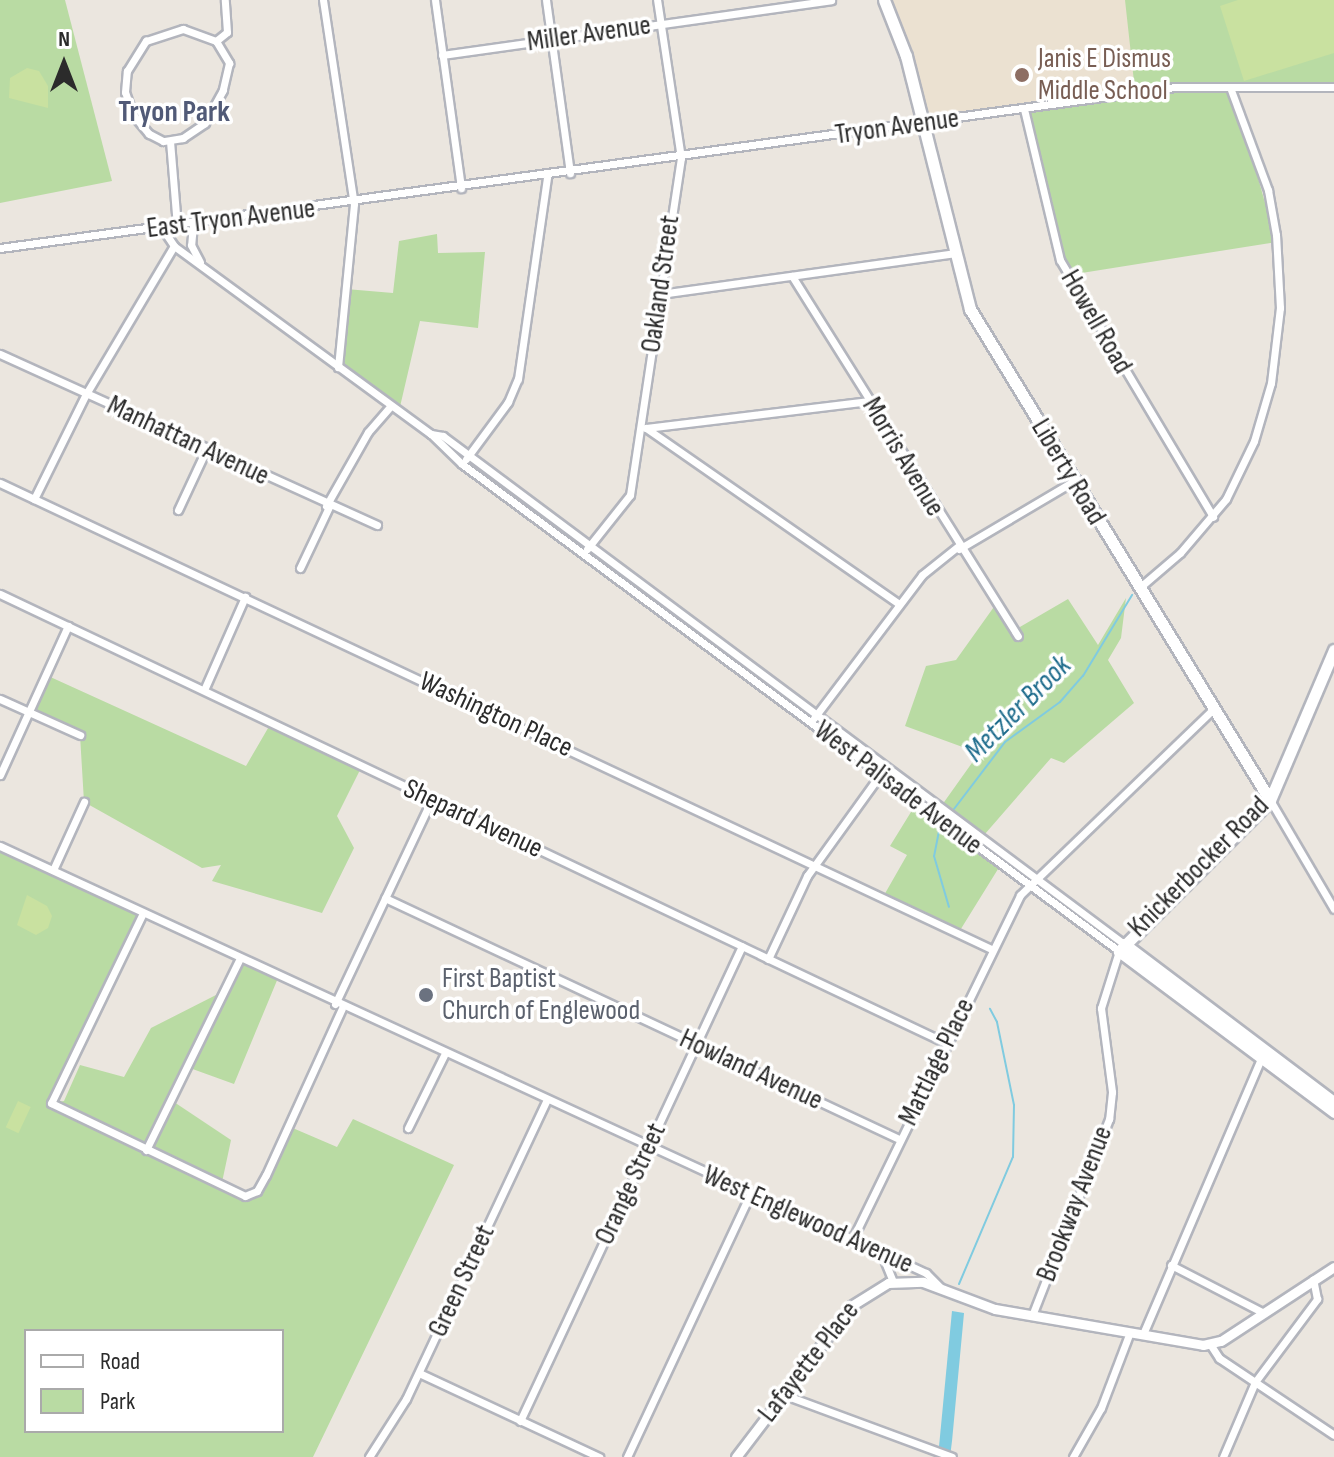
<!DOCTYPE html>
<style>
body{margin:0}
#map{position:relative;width:1334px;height:1457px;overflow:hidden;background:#ebe6df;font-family:"Sofia Sans Condensed",sans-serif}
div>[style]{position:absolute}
.education>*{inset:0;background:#ebe1d1}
.green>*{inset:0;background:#b9dba3}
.pitch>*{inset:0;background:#c9e1a0;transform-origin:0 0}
.water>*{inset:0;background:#80cbe0}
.stream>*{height:2px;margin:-1px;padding:0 1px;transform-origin:1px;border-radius:1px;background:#80cbe0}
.roads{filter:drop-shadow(2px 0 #b3b5bd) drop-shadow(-2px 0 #b3b5bd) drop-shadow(0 2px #b3b5bd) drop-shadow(0 -2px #b3b5bd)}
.minor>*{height:7px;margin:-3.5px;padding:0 3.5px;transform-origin:3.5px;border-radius:3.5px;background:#fff}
.tertiary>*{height:9px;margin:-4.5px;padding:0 4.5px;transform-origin:4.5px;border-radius:4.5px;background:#fff}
.secondary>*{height:11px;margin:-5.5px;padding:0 5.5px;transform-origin:5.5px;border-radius:5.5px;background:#fff}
.dots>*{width:22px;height:22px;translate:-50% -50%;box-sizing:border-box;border:4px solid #fff;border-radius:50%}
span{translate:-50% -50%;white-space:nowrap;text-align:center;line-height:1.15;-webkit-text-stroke:7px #fff;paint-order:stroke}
.street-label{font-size:28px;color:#2b2b2b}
.education-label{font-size:28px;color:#785e54}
.left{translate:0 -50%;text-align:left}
.worship-label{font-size:28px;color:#5b616d}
.neighbourhood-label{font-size:30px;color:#515a77;font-weight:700}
.water-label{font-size:30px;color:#1e6c8c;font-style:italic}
.legend{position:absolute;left:24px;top:1329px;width:260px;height:104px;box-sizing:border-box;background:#fff;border:2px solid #aaa;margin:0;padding:10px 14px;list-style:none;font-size:24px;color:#2b2b2b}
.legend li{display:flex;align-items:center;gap:16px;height:40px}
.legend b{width:40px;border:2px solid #aaa}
.north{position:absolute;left:24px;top:24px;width:80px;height:80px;-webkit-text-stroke:6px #fff;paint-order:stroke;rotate:0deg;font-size:22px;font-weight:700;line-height:32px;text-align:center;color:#2b2b2b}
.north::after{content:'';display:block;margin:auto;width:28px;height:36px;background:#2b2b2b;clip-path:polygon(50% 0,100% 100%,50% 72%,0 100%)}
</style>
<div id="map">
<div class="education">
<i style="clip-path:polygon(884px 0,1126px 0,1135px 93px,922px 124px)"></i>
</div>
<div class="green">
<i style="clip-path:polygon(0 0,65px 0,112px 181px,0 203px)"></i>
<i style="clip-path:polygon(1125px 0,1334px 0,1334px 87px,1234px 92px,1276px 242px,1069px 275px,1023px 108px,1135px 91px)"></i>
<i style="clip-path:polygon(437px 234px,438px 253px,485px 252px,478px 328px,420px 321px,399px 411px,338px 367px,346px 289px,393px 293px,399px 241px)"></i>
<i style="clip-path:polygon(1126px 598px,1121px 638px,1108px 660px,1134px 703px,1064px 763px,1051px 758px,978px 842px,1003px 861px,959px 932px,883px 897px,907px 855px,890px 846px,919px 799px,937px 812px,979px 753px,905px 726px,926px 666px,956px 660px,996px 604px,1013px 631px,1068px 599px,1098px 645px)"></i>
<i style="clip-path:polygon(46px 675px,246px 766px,271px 723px,362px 766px,337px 816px,354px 848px,322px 913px,212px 881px,221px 865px,202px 868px,84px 802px,80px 735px,28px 713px)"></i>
<i style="clip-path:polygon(evenodd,0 846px,142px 915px,52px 1103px,64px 1101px,80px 1065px,124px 1077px,151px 1028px,216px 995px,239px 960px,278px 978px,234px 1084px,187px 1067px,171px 1100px,231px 1140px,221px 1187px,252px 1194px,288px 1126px,337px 1147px,353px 1119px,454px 1165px,313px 1457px,0 1457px,0 846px,26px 1331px,282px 1331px,282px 1431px,26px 1431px,26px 1331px)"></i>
</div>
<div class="pitch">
<i style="clip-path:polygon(1238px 0,1334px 0,1334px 53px,1244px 81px,1220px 6px)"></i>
<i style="clip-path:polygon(27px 68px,39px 71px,48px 86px,48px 108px,9px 98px,10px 78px)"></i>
<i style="clip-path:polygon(27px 895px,47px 906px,52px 916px,48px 928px,36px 935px,17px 925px)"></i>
<i style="left:18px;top:1101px;width:14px;height:29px;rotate:25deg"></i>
</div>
<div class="water">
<i style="clip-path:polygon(952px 1311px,964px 1313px,952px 1441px,950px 1457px,938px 1457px)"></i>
</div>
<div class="stream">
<i style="left:954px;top:809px;width:84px;rotate:-52.7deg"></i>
<i style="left:1005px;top:742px;width:68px;rotate:-36deg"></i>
<i style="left:1060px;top:702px;width:35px;rotate:-49deg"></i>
<i style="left:1083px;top:676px;width:95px;rotate:-58.8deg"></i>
<i style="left:939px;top:831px;width:25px;rotate:101deg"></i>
<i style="left:934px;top:856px;width:53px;rotate:73.6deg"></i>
<i style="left:959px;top:1284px;width:138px;rotate:-67deg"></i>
<i style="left:1013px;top:1157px;width:52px;rotate:-88.9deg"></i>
<i style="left:1014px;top:1105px;width:85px;rotate:-101.6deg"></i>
<i style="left:997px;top:1022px;width:15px;rotate:-118deg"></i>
</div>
<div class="roads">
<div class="minor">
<i style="left:323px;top:0;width:206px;rotate:81.4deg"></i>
<i style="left:354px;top:204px;width:164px;rotate:95.6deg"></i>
<i style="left:435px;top:0;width:190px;rotate:82.1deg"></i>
<i style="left:546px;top:0;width:175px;rotate:82.1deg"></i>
<i style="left:183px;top:29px;width:35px;rotate:20deg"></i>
<i style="left:216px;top:41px;width:26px;rotate:59deg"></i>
<i style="left:229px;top:63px;width:28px;rotate:103deg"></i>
<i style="left:223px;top:90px;width:38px;rotate:119deg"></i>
<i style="left:205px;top:123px;width:27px;rotate:146deg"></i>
<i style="left:183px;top:138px;width:20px;rotate:171deg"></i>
<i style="left:163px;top:141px;width:16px;rotate:-153deg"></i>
<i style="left:149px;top:134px;width:25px;rotate:-130deg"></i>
<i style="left:133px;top:115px;width:24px;rotate:-109deg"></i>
<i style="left:125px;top:92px;width:21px;rotate:-85deg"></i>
<i style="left:127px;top:71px;width:36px;rotate:-58deg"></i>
<i style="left:146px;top:41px;width:39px;rotate:-18deg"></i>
<i style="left:216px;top:41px;width:14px;rotate:-39deg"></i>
<i style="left:227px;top:32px;width:32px;rotate:-94deg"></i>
<i style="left:442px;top:55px;width:393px;rotate:-8deg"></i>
<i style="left:1024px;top:109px;width:155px;rotate:76.6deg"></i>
<i style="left:1060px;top:260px;width:299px;rotate:59.2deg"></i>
<i style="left:170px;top:141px;width:85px;rotate:85.3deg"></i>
<i style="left:193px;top:224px;width:21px;rotate:95deg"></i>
<i style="left:191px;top:245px;width:19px;rotate:62deg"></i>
<i style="left:162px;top:228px;width:22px;rotate:56deg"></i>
<i style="left:174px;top:246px;width:318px;rotate:36.2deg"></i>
<i style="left:431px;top:434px;width:43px;rotate:44.1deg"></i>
<i style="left:462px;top:464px;width:818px;rotate:36.55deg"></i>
<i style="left:1119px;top:951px;width:60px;rotate:107.5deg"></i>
<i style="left:1101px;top:1008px;width:85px;rotate:82.5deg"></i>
<i style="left:1112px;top:1092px;width:27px;rotate:96deg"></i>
<i style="left:1109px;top:1119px;width:211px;rotate:111.4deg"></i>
<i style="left:0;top:248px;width:1186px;rotate:-7.8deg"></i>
<i style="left:1175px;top:87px;width:159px"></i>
<i style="left:792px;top:276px;width:425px;rotate:57.9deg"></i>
<i style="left:660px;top:294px;width:297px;rotate:-7.9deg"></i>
<i style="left:0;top:354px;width:414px;rotate:24.4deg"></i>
<i style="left:646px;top:428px;width:308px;rotate:34.8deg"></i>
<i style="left:646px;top:428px;width:225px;rotate:-6.9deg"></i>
<i style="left:431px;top:434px;width:12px;rotate:9deg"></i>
<i style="left:443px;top:436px;width:850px;rotate:36.72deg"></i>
<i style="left:466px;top:459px;width:71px;rotate:-53.6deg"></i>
<i style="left:508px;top:402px;width:25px;rotate:-67deg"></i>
<i style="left:518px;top:379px;width:204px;rotate:-81.8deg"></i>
<i style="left:0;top:483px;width:1095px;rotate:25.18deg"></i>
<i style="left:34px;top:499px;width:117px;rotate:-63.7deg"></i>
<i style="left:86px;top:394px;width:172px;rotate:-59.3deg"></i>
<i style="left:326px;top:506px;width:85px;rotate:-60.4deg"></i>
<i style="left:368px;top:432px;width:35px;rotate:-49deg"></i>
<i style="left:178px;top:510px;width:66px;rotate:-65deg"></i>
<i style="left:587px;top:549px;width:69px;rotate:-51.5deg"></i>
<i style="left:630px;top:495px;width:341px;rotate:-81.4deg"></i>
<i style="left:681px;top:158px;width:160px;rotate:-98.6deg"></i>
<i style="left:959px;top:549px;width:134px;rotate:-30.6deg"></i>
<i style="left:300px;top:568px;width:68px;rotate:-64.6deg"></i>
<i style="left:1139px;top:588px;width:54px;rotate:-40.5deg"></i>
<i style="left:1180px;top:553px;width:71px;rotate:-49.6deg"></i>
<i style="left:1226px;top:499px;width:64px;rotate:-64.2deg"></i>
<i style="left:1254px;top:441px;width:60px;rotate:-73.7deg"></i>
<i style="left:1271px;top:383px;width:76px;rotate:-83.2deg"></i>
<i style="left:1280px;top:308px;width:73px;rotate:-93.1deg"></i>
<i style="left:1276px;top:235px;width:46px;rotate:-100.1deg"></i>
<i style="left:1268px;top:190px;width:107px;rotate:-110.3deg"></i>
<i style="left:0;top:594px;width:1047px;rotate:25.39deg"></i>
<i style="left:204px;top:690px;width:102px;rotate:-66.2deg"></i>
<i style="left:0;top:699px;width:88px;rotate:24.2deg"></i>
<i style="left:814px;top:718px;width:179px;rotate:-52.9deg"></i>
<i style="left:922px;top:575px;width:45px;rotate:-38.7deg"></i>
<i style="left:0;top:775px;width:164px;rotate:-65.5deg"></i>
<i style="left:1270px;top:800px;width:126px;rotate:59.6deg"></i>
<i style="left:0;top:846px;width:1020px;rotate:24.76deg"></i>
<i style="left:926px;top:1273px;width:20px;rotate:45deg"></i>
<i style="left:53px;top:870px;width:75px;rotate:-65.5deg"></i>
<i style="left:385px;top:898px;width:568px;rotate:25.12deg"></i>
<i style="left:142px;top:915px;width:209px;rotate:115.8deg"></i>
<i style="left:51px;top:1103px;width:215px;rotate:25.6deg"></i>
<i style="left:245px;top:1196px;width:13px;rotate:-23deg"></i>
<i style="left:257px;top:1191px;width:18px;rotate:-61deg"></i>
<i style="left:266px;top:1175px;width:183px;rotate:-65.5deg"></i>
<i style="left:768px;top:959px;width:92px;rotate:-64.8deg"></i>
<i style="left:807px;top:876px;width:128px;rotate:-54.2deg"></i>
<i style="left:335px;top:1004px;width:227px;rotate:-64.7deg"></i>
<i style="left:408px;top:1128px;width:84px;rotate:-63.7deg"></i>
<i style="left:146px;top:1150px;width:212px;rotate:-63.9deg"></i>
<i style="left:851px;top:1242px;width:386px;rotate:-64deg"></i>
<i style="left:1020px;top:895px;width:268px;rotate:-43.9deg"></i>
<i style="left:883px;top:1257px;width:27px;rotate:68deg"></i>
<i style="left:1171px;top:1265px;width:102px;rotate:27.3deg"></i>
<i style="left:1143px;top:1334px;width:302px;rotate:-66.8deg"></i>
<i style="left:1210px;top:1344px;width:17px;rotate:57deg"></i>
<i style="left:1219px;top:1358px;width:138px;rotate:33.8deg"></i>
<i style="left:419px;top:1373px;width:199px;rotate:25deg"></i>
<i style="left:782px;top:1394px;width:181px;rotate:20.3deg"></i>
<i style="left:520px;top:1421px;width:524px;rotate:-64.95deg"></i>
<i style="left:369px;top:1457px;width:69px;rotate:-57.5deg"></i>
<i style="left:406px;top:1399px;width:331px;rotate:-64.8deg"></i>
<i style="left:627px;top:1457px;width:289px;rotate:-64.9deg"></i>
<i style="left:1073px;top:1457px;width:56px;rotate:-60.3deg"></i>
<i style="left:1101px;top:1408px;width:81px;rotate:-69.1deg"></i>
<i style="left:1223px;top:1457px;width:82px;rotate:-66.9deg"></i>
<i style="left:1255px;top:1382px;width:104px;rotate:-53.2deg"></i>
<i style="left:1317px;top:1299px;width:20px;rotate:-101deg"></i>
</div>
<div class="tertiary">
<i style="left:736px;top:1457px;width:190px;rotate:-52.7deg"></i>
<i style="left:851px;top:1306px;width:44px;rotate:-31.9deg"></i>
<i style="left:888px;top:1283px;width:35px;rotate:-2deg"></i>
<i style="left:923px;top:1282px;width:77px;rotate:20.6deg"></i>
<i style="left:995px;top:1309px;width:211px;rotate:9.8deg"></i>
<i style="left:1203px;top:1345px;width:18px;rotate:-13deg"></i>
<i style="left:1221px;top:1341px;width:135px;rotate:-33.2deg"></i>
</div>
<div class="secondary">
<i style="left:884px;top:0;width:60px;rotate:68.6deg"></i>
<i style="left:906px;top:56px;width:261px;rotate:75.8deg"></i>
<i style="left:970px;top:309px;width:575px;rotate:58.58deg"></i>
<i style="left:1334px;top:650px;width:163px;rotate:113.1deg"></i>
<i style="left:1270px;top:800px;width:214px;rotate:135deg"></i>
<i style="left:1119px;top:951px;width:269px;rotate:36.8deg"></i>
<i style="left:1124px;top:944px;width:263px;rotate:37deg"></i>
</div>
</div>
<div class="dots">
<i style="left:1022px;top:75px;background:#8d6e63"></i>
<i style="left:426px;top:995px;background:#6b7280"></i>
</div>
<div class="street-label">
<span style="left:589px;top:34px;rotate:-8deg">Miller Avenue</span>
<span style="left:897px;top:127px;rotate:-8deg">Tryon Avenue</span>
<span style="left:231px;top:219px;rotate:-7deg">East Tryon Avenue</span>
<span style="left:661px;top:284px;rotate:-82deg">Oakland Street</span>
<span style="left:1096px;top:322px;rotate:60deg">Howell Road</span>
<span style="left:188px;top:441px;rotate:25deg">Manhattan Avenue</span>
<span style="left:903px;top:457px;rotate:59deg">Morris Avenue</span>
<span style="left:1068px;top:472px;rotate:59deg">Liberty Road</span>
<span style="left:496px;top:715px;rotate:25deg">Washington Place</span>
<span style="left:898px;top:788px;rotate:37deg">West Palisade Avenue</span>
<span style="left:473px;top:819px;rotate:25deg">Shepard Avenue</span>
<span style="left:1199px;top:867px;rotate:-45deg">Knickerbocker Road</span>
<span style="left:937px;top:1062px;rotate:-64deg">Mattlage Place</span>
<span style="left:751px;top:1070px;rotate:25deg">Howland Avenue</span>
<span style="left:631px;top:1184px;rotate:-65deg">Orange Street</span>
<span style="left:1075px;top:1204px;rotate:-69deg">Brookway Avenue</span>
<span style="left:808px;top:1220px;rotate:24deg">West Englewood Avenue</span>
<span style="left:462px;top:1281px;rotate:-65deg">Green Street</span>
<span style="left:809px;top:1362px;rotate:-52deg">Lafayette Place</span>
</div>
<div class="education-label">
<span class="left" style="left:1038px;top:75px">Janis E Dismus<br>Middle School</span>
</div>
<div class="worship-label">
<span class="left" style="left:442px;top:995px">First Baptist<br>Church of Englewood</span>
</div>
<div class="neighbourhood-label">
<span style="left:174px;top:112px">Tryon Park</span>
</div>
<div class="water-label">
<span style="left:1018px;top:709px;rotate:-45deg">Metzler Brook</span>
</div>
<ul class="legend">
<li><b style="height:10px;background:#fff"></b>Road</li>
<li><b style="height:22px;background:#b9dba3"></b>Park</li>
</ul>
<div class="north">N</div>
</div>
